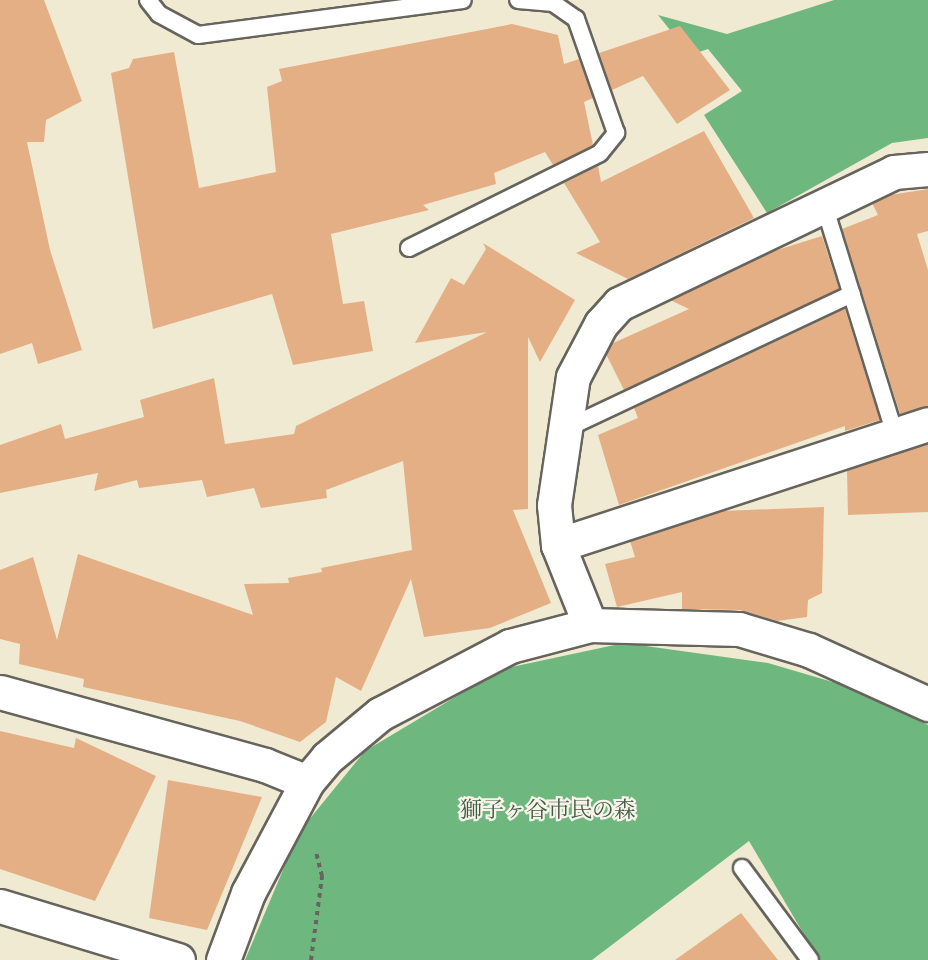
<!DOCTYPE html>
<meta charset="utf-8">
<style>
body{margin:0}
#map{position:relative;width:928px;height:960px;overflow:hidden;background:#f0ead2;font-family:"IM FELL DW Pica","Noto Serif JP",serif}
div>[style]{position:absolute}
.forest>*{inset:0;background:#6eb87f}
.building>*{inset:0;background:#e5af86}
.path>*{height:4px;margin-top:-2px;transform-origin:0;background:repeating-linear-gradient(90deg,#66645c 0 4.5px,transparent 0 9px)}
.roads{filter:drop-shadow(2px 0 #66645c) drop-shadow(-2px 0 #66645c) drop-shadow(0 2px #66645c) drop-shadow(0 -2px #66645c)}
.service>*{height:16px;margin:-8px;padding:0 8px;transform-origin:8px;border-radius:8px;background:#fff}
.minor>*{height:33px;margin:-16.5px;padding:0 16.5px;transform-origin:16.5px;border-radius:16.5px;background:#fff}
span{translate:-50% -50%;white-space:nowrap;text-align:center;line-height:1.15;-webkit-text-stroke:4.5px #f7f3e8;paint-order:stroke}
.park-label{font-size:22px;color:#425d47}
</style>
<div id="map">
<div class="forest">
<i style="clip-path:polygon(834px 0,928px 0,928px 138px,892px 143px,767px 213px,704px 115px,742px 91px,708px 49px,690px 55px,658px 15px,727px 34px)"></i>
<i style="clip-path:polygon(624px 643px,768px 663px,860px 690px,928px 725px,928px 960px,819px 960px,749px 841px,592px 960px,245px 960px,299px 832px,365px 751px,502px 669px)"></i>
</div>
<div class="building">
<i style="clip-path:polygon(0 0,44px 0,82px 101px,46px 120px,44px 142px,27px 142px,50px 250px,82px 350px,38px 364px,32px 343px,0 354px)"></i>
<i style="clip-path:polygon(512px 24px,558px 35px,564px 64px,579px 59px,593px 98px,584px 102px,593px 145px,553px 165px,545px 152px,494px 173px,496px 184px,423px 205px,429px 210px,331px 234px,343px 304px,364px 301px,373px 351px,293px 365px,272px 294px,153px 329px,111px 73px,129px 68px,133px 59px,174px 52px,199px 188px,276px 172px,267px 87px,282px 81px,279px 69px)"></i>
<i style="clip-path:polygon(680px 26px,730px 90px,677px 124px,643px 76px,612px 90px,599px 53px)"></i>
<i style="clip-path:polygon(704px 131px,754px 218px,628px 279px,576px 253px,600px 242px,564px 183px,598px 166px,601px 182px)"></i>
<i style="clip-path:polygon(928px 189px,928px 231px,917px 234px,928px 270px,928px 406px,900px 414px,842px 229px,878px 215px,872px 203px,890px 195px)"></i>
<i style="clip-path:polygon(822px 236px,839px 289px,624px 390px,606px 354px,611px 344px,689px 309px,670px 300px,771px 252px)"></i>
<i style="clip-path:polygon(483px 243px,575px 300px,540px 362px,528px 337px,528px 509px,513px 510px,551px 603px,490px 628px,424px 637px,411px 579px,361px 691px,336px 677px,326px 722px,300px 742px,240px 721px,83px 687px,84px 679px,19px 664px,20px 644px,0 639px,0 570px,33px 557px,57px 640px,78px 554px,253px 615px,244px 584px,289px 583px,288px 578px,322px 572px,321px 568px,412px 550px,403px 461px,326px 490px,327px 498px,261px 508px,254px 488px,207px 497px,202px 480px,139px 488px,137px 480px,94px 491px,98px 473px,0 493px,0 445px,61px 424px,65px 439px,144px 417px,140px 400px,214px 378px,225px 444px,294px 434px,296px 426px,487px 332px,415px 343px,451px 278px,464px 285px,486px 249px)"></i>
<i style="clip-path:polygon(845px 309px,880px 420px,845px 431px,845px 426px,619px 505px,598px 435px,638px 418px,634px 408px)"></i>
<i style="clip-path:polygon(928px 444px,928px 512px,848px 515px,847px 470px)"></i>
<i style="clip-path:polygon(824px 507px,822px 593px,808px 600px,807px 617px,777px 621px,740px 610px,682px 609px,682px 592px,617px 607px,605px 564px,635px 557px,630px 541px,722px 511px)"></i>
<i style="clip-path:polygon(0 731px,74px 748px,76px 738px,156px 776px,95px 901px,0 869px)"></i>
<i style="clip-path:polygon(168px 780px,262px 797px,207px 930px,149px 918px)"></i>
<i style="clip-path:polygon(741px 913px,778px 960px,675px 960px)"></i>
</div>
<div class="path">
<i style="left:311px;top:960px;width:85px;rotate:-82.5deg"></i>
<i style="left:322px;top:876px;width:25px;rotate:-104deg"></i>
</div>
<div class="roads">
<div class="service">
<i style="left:148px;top:0;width:18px;rotate:52deg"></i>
<i style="left:159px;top:14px;width:44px;rotate:28.3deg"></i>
<i style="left:198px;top:35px;width:267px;rotate:-7.5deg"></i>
<i style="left:824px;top:205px;width:240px;rotate:72.8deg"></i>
<i style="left:409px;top:248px;width:213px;rotate:-26.4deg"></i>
<i style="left:600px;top:153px;width:26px;rotate:-51deg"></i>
<i style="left:616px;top:133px;width:121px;rotate:-109.3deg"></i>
<i style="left:576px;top:19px;width:28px;rotate:-145deg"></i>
<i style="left:553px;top:3px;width:35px;rotate:-175deg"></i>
<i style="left:565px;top:429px;width:317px;rotate:-25.2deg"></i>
<i style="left:742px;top:868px;width:114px;rotate:53.5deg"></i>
</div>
<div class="minor">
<i style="left:558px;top:545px;width:389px;rotate:-18.1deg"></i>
<i style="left:590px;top:625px;width:86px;rotate:-111.8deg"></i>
<i style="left:558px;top:545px;width:40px;rotate:-95.7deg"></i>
<i style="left:554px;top:505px;width:129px;rotate:-81.6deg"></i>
<i style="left:573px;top:377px;width:60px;rotate:-62.2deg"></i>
<i style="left:601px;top:324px;width:27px;rotate:-48deg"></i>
<i style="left:619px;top:304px;width:305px;rotate:-25.6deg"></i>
<i style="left:894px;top:172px;width:34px;rotate:-5deg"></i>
<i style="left:0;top:692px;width:275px;rotate:15.4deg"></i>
<i style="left:265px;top:765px;width:45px;rotate:22deg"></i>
<i style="left:0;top:906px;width:186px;rotate:16.9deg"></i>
<i style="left:223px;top:960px;width:72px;rotate:-69.5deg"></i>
<i style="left:248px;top:893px;width:126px;rotate:-62deg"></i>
<i style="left:307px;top:782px;width:31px;rotate:-50deg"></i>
<i style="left:327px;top:758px;width:69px;rotate:-39.7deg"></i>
<i style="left:380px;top:714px;width:147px;rotate:-27.6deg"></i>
<i style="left:510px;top:646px;width:83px;rotate:-14.7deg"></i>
<i style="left:590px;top:625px;width:149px;rotate:1.5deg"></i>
<i style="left:739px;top:629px;width:73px;rotate:16.7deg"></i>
<i style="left:809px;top:650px;width:131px;rotate:24.4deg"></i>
</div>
</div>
<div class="park-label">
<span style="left:548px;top:811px">獅子ヶ谷市民の森</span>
</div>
</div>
